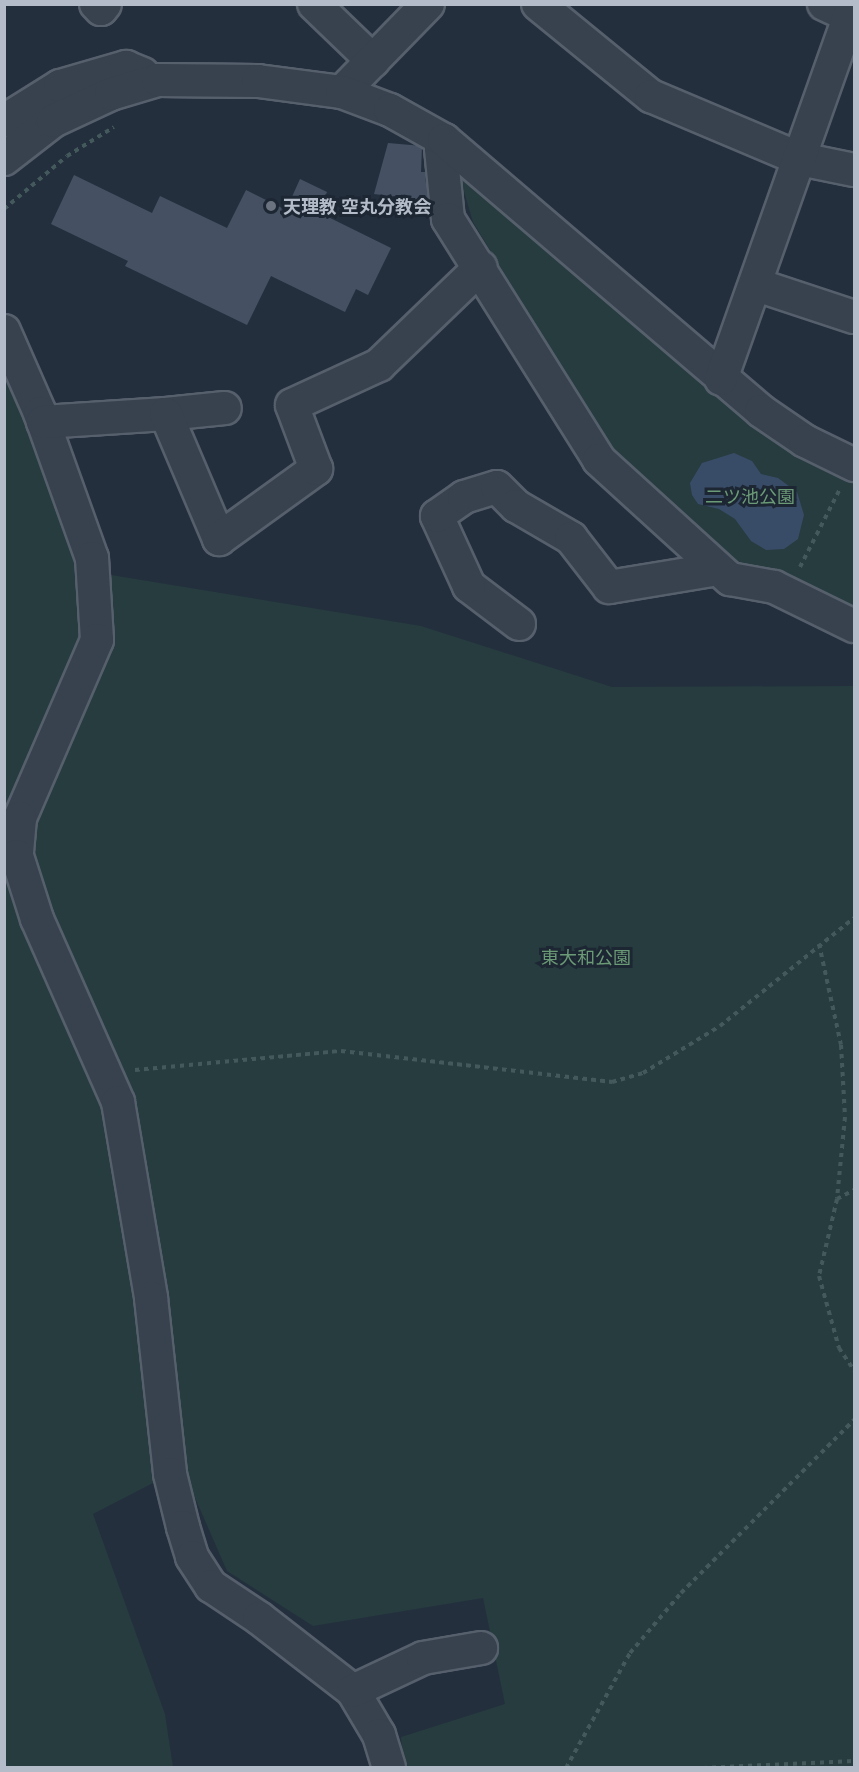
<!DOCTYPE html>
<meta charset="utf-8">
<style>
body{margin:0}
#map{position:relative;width:859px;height:1772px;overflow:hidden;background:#242f3e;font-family:Lato,"Noto Sans JP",sans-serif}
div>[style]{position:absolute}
.green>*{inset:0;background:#263c3f}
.water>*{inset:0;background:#394c67}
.building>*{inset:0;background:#455162}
.path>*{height:4px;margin-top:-2px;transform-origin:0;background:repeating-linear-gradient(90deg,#44595c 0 4.5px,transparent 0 9px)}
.roads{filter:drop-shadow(2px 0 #565f6c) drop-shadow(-2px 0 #565f6c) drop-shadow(0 2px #565f6c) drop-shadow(0 -2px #565f6c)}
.minor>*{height:32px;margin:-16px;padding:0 16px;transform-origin:16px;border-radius:16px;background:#38414e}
.dots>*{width:16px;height:16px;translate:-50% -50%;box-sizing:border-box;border:3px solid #1d2633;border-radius:50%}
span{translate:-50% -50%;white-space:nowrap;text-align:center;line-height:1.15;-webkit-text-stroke:6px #1d2633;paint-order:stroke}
.poi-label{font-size:18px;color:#b4bcc9;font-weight:700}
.left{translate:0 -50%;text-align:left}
.park-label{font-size:18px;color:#6b9a76}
.frame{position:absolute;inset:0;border:6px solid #b4bcc9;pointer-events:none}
</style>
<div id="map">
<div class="green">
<i style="clip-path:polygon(458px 171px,715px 391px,834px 473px,854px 478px,854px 613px,788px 576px,732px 573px,612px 451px,473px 222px)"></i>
<i style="clip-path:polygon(4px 361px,32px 422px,80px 575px,111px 575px,421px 626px,612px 687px,854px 686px,854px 1767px,403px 1767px,401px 1737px,505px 1704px,483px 1598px,313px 1626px,227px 1571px,182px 1468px,93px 1514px,165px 1714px,173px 1767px,5px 1767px)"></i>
</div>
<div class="water">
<i style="clip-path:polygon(734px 453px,752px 461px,761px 474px,778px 478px,797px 492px,804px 515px,798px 539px,784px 549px,766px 550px,751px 541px,735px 519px,719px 509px,698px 504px,692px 495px,690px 483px,702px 463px)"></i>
</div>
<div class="building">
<i style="clip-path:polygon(388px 143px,422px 146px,421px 172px,425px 172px,426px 184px,435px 184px,437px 202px,374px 194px)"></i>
<i style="clip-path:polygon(74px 175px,152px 213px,160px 196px,227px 228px,246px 190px,286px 210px,300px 179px,327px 192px,318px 212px,391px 248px,368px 295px,356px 289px,345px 312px,271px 276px,247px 325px,125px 266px,128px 261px,51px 224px)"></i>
</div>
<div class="path">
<i style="left:4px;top:209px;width:82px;rotate:-40.1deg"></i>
<i style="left:67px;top:156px;width:55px;rotate:-31.7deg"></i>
<i style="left:800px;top:567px;width:88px;rotate:-62.9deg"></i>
<i style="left:819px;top:944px;width:103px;rotate:77.7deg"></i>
<i style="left:841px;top:1045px;width:72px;rotate:86.8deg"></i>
<i style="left:845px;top:1117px;width:82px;rotate:95.6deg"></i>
<i style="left:837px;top:1199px;width:79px;rotate:103.2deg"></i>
<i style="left:819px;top:1276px;width:75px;rotate:74.5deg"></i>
<i style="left:839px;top:1348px;width:27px;rotate:56deg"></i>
<i style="left:135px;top:1070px;width:207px;rotate:-5.3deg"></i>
<i style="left:341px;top:1051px;width:273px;rotate:6.5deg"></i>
<i style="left:612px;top:1082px;width:32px;rotate:-16deg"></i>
<i style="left:643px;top:1073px;width:90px;rotate:-31.4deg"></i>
<i style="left:720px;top:1026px;width:172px;rotate:-38.9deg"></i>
<i style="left:837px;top:1199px;width:19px;rotate:-28deg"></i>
<i style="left:566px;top:1768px;width:132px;rotate:-60.9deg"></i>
<i style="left:630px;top:1653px;width:79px;rotate:-49.6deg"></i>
<i style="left:681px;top:1593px;width:245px;rotate:-45deg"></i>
<i style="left:703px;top:1768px;width:151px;rotate:-2.7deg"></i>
</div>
<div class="roads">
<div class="minor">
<i style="left:96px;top:4px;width:7px;rotate:45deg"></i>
<i style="left:101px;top:9px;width:6px;rotate:-51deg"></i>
<i style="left:314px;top:4px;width:82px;rotate:44deg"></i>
<i style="left:538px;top:4px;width:146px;rotate:39.2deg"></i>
<i style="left:651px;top:96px;width:162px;rotate:22.9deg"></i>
<i style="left:800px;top:159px;width:55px;rotate:11.5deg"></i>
<i style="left:824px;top:4px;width:33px;rotate:25deg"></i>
<i style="left:342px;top:92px;width:123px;rotate:-45.7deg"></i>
<i style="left:4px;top:121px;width:66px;rotate:-32deg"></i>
<i style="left:60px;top:86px;width:69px;rotate:-16.1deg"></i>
<i style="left:126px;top:67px;width:18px;rotate:22deg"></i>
<i style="left:444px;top:140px;width:9px;rotate:108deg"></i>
<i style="left:441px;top:149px;width:70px;rotate:84.3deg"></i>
<i style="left:448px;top:219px;width:284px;rotate:57.9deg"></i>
<i style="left:599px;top:460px;width:177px;rotate:42.3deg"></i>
<i style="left:730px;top:579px;width:45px;rotate:10.3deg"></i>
<i style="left:774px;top:587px;width:89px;rotate:26deg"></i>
<i style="left:4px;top:159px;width:62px;rotate:-37.8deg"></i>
<i style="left:53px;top:121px;width:64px;rotate:-25deg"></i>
<i style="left:111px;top:94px;width:49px;rotate:-16.6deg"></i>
<i style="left:158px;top:80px;width:100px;rotate:0.6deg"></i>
<i style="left:258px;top:81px;width:85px;rotate:7.5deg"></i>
<i style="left:342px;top:92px;width:51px;rotate:20.6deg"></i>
<i style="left:390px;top:110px;width:62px;rotate:29.1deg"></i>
<i style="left:444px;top:140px;width:417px;rotate:40.5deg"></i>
<i style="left:761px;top:411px;width:53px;rotate:34.3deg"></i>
<i style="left:805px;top:441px;width:55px;rotate:26.1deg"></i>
<i style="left:757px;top:285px;width:102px;rotate:18.3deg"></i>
<i style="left:4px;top:331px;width:90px;rotate:66.3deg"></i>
<i style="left:40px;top:413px;width:154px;rotate:70.3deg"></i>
<i style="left:92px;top:558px;width:82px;rotate:86.5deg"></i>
<i style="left:97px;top:640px;width:194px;rotate:113.4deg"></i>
<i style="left:20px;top:818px;width:38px;rotate:95deg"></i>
<i style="left:17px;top:856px;width:66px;rotate:72.4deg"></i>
<i style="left:37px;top:919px;width:200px;rotate:66.1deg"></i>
<i style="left:118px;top:1102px;width:199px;rotate:80.4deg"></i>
<i style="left:151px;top:1298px;width:177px;rotate:83.8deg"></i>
<i style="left:170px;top:1474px;width:55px;rotate:76.2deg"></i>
<i style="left:183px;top:1527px;width:31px;rotate:73deg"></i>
<i style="left:192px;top:1557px;width:35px;rotate:57deg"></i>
<i style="left:211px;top:1586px;width:58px;rotate:33.7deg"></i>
<i style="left:259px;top:1618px;width:119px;rotate:37.8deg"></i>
<i style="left:353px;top:1691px;width:51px;rotate:59.4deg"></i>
<i style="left:379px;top:1735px;width:34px;rotate:73deg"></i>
<i style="left:721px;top:379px;width:384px;rotate:-70.5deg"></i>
<i style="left:166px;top:414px;width:59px;rotate:-5.8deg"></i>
<i style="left:43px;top:422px;width:123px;rotate:-3.7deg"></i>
<i style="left:166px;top:414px;width:136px;rotate:67deg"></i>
<i style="left:219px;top:539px;width:120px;rotate:-35.8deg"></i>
<i style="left:316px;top:469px;width:68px;rotate:-110.6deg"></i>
<i style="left:292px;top:405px;width:96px;rotate:-24.7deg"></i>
<i style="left:379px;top:365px;width:141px;rotate:-43.9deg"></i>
<i style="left:519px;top:624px;width:63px;rotate:-142.8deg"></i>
<i style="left:469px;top:586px;width:77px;rotate:-114.6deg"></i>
<i style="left:437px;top:516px;width:33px;rotate:-35deg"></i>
<i style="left:464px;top:497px;width:34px;rotate:-17deg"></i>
<i style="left:497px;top:487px;width:27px;rotate:45deg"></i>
<i style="left:516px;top:506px;width:64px;rotate:30.2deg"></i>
<i style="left:571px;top:538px;width:62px;rotate:52.2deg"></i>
<i style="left:609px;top:587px;width:110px;rotate:-9.4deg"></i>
<i style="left:353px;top:1691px;width:77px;rotate:-25.2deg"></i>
<i style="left:423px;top:1658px;width:59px;rotate:-9.8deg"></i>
</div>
</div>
<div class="dots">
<i style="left:271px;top:206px;background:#6b7280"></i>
</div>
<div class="poi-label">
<span class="left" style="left:283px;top:206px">天理教 空丸分教会</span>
</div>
<div class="park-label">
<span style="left:750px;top:496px">二ツ池公園</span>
<span style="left:586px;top:957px">東大和公園</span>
</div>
<div class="frame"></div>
</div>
